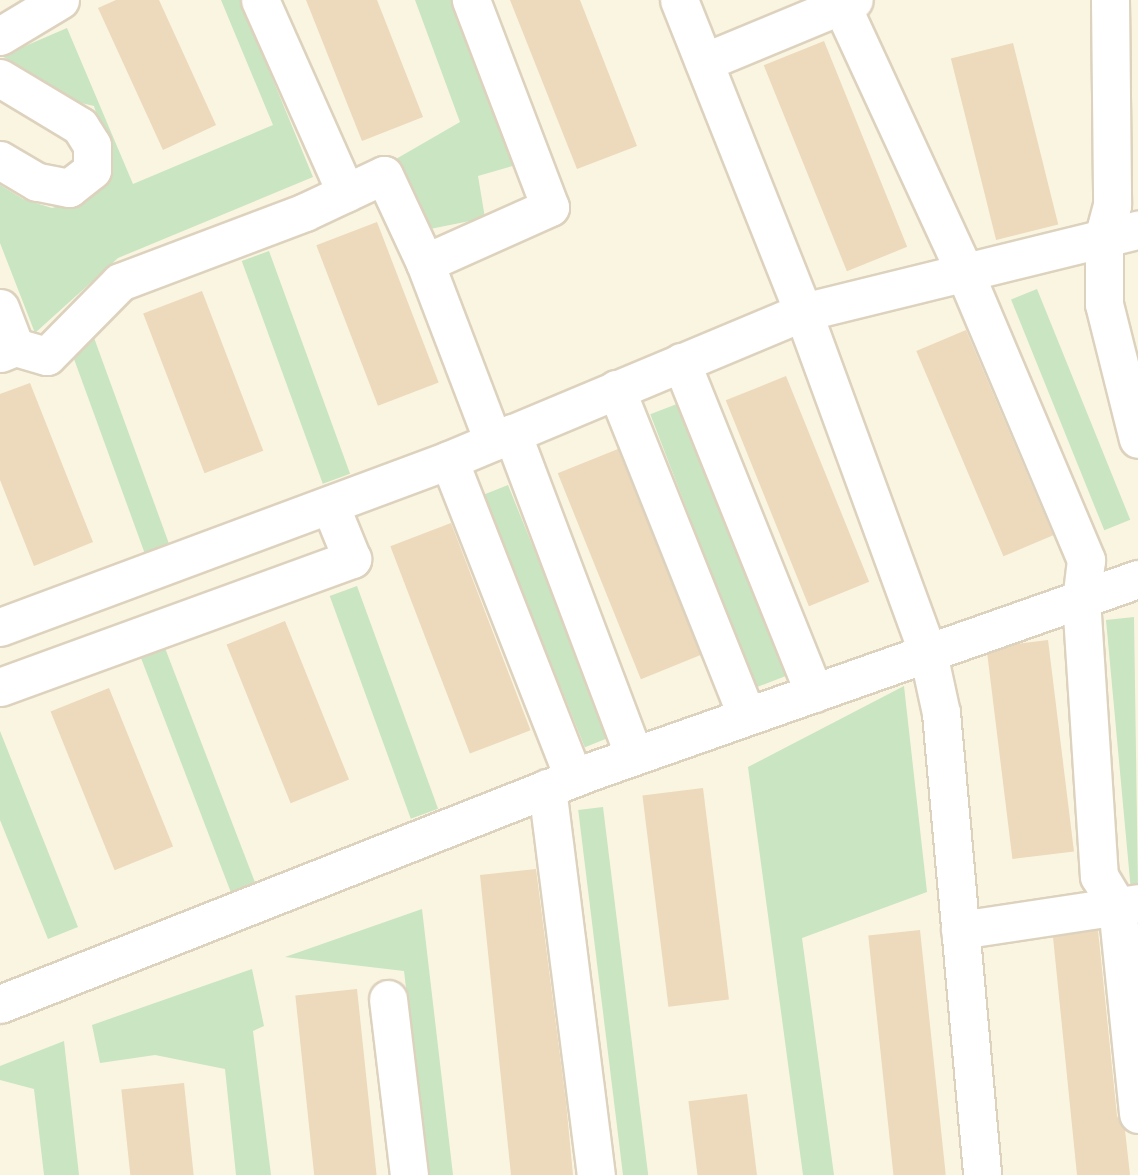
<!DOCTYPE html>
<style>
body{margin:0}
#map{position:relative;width:1138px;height:1175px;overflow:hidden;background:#faf5e1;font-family:"Space Grotesk",sans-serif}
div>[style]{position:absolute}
.green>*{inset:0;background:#c9e5c1;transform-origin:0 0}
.building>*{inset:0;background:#edd9bb;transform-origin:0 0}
.roads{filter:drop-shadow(2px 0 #ddd2be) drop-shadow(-2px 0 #ddd2be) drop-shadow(0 2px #ddd2be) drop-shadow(0 -2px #ddd2be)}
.minor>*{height:37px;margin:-18.5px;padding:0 18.5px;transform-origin:18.5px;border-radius:18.5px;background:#fff}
span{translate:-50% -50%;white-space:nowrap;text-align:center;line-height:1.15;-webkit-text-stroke:7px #fdf9e7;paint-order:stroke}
</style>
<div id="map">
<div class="green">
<i style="clip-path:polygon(221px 0,240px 0,313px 177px,118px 258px,35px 333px,0 243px,0 185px,23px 199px,52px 208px,87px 198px,113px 168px,94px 106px,77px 102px,2px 56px,67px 28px,133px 184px,273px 125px)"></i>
<i style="clip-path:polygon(415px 0,451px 0,516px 165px,478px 176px,485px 218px,425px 230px,396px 159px,460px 122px)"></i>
<i style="left:269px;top:251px;width:237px;height:29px;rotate:70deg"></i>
<i style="left:1037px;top:289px;width:249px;height:28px;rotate:68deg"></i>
<i style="left:93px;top:335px;width:224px;height:26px;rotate:70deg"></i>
<i style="left:682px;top:402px;width:293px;height:34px;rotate:69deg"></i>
<i style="left:508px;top:485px;width:272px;height:27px;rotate:68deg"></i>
<i style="left:357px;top:586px;width:237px;height:29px;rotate:70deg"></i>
<i style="clip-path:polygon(1134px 617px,1138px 891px,1131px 891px,1106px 620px)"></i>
<i style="left:165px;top:648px;width:251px;height:26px;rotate:69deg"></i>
<i style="clip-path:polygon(904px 686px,927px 892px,802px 938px,834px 1175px,803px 1175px,748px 767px)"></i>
<i style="clip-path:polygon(0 731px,78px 927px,48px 939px,0 820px)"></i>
<i style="left:603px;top:807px;width:371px;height:25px;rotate:83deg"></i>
<i style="clip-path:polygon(422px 909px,453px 1175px,428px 1175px,404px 971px,285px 957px)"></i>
<i style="clip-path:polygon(252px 969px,264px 1026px,253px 1031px,271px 1175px,236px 1175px,225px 1069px,155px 1055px,100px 1063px,92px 1025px)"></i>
<i style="clip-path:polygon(64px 1041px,79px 1175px,44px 1175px,34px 1089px,0 1080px,0 1066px)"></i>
</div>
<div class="building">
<i style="clip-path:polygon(116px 0,159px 0,216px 125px,163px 150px,98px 8px)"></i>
<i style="clip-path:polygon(306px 0,377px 0,423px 117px,362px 141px)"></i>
<i style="clip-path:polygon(510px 0,580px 0,637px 146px,577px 169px)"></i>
<i style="left:824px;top:41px;width:222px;height:65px;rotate:68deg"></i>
<i style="left:1013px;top:43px;width:187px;height:64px;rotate:76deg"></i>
<i style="left:377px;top:222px;width:172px;height:65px;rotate:69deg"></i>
<i style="left:202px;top:291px;width:171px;height:63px;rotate:69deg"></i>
<i style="left:966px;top:330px;width:223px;height:54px;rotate:67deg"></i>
<i style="left:786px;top:376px;width:222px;height:65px;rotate:68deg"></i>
<i style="clip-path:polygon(30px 383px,93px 542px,34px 566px,0 480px,0 394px)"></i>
<i style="left:618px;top:449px;width:222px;height:65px;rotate:68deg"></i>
<i style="left:451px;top:523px;width:222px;height:65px;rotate:69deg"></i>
<i style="left:285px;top:621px;width:171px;height:63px;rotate:68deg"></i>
<i style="left:1048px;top:640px;width:213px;height:62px;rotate:83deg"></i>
<i style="left:109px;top:688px;width:171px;height:63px;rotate:68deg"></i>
<i style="left:703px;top:788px;width:213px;height:61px;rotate:83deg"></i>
<i style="clip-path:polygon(536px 869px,566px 1102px,573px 1175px,511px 1175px,480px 875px)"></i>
<i style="left:920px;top:930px;width:246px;height:52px;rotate:84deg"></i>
<i style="clip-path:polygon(1098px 930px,1117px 1116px,1125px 1130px,1130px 1175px,1077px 1175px,1053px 937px)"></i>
<i style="left:357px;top:989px;width:187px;height:62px;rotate:84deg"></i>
<i style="left:184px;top:1083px;width:93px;height:63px;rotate:84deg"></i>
<i style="left:747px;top:1094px;width:82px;height:59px;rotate:83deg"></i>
</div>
<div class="roads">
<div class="minor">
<i style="left:260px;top:0;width:211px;rotate:66deg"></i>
<i style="left:679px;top:0;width:336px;rotate:68.3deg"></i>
<i style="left:803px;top:312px;width:363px;rotate:69.9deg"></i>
<i style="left:928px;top:653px;width:61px;rotate:77.8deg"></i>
<i style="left:941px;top:713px;width:464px;rotate:84.9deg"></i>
<i style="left:839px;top:0;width:298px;rotate:65.2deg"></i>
<i style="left:964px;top:271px;width:314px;rotate:67.1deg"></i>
<i style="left:1086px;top:560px;width:39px;rotate:97deg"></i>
<i style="left:1081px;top:599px;width:278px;rotate:86.3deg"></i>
<i style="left:1099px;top:876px;width:35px;rotate:59deg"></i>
<i style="left:1117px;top:906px;width:209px;rotate:84.2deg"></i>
<i style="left:1110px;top:0;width:205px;rotate:89.4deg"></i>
<i style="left:1112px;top:205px;width:31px;rotate:105deg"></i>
<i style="left:1104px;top:235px;width:69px;rotate:90deg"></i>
<i style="left:1104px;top:304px;width:139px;rotate:75.9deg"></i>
<i style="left:0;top:36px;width:70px;rotate:-31deg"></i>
<i style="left:704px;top:62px;width:162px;rotate:-22.5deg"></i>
<i style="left:0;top:78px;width:93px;rotate:31deg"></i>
<i style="left:80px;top:126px;width:22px;rotate:58deg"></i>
<i style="left:92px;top:145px;width:25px;rotate:90deg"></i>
<i style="left:92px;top:170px;width:29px;rotate:142deg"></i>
<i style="left:69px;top:188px;width:33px;rotate:-169deg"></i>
<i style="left:37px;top:182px;width:43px;rotate:-149.3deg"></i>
<i style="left:425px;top:263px;width:137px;rotate:-24.1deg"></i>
<i style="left:550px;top:207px;width:222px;rotate:-110.9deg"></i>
<i style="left:0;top:308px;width:42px;rotate:69deg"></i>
<i style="left:15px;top:347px;width:16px;rotate:158deg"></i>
<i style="left:15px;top:347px;width:33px;rotate:16deg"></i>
<i style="left:47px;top:356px;width:104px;rotate:-45.4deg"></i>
<i style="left:120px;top:282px;width:198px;rotate:-20.7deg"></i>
<i style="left:305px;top:212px;width:87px;rotate:-25.1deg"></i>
<i style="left:384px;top:175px;width:97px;rotate:65deg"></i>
<i style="left:425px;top:263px;width:191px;rotate:69.1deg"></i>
<i style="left:681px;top:362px;width:357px;rotate:68.1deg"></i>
<i style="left:616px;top:389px;width:352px;rotate:68.2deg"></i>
<i style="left:512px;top:433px;width:345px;rotate:69.3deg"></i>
<i style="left:449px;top:460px;width:340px;rotate:68.6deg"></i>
<i style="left:0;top:627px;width:479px;rotate:-20.4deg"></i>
<i style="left:449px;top:460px;width:384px;rotate:-22.7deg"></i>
<i style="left:803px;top:312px;width:345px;rotate:-13.8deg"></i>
<i style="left:0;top:687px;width:375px;rotate:-20deg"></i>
<i style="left:352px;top:559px;width:58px;rotate:-112.2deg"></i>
<i style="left:547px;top:788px;width:390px;rotate:82.8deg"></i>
<i style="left:960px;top:930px;width:180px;rotate:-8.6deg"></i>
<i style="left:388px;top:999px;width:177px;rotate:83.2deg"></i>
<i style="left:0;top:1004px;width:633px;rotate:-21.5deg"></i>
<i style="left:589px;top:772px;width:582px;rotate:-19.37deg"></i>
</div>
</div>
</div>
